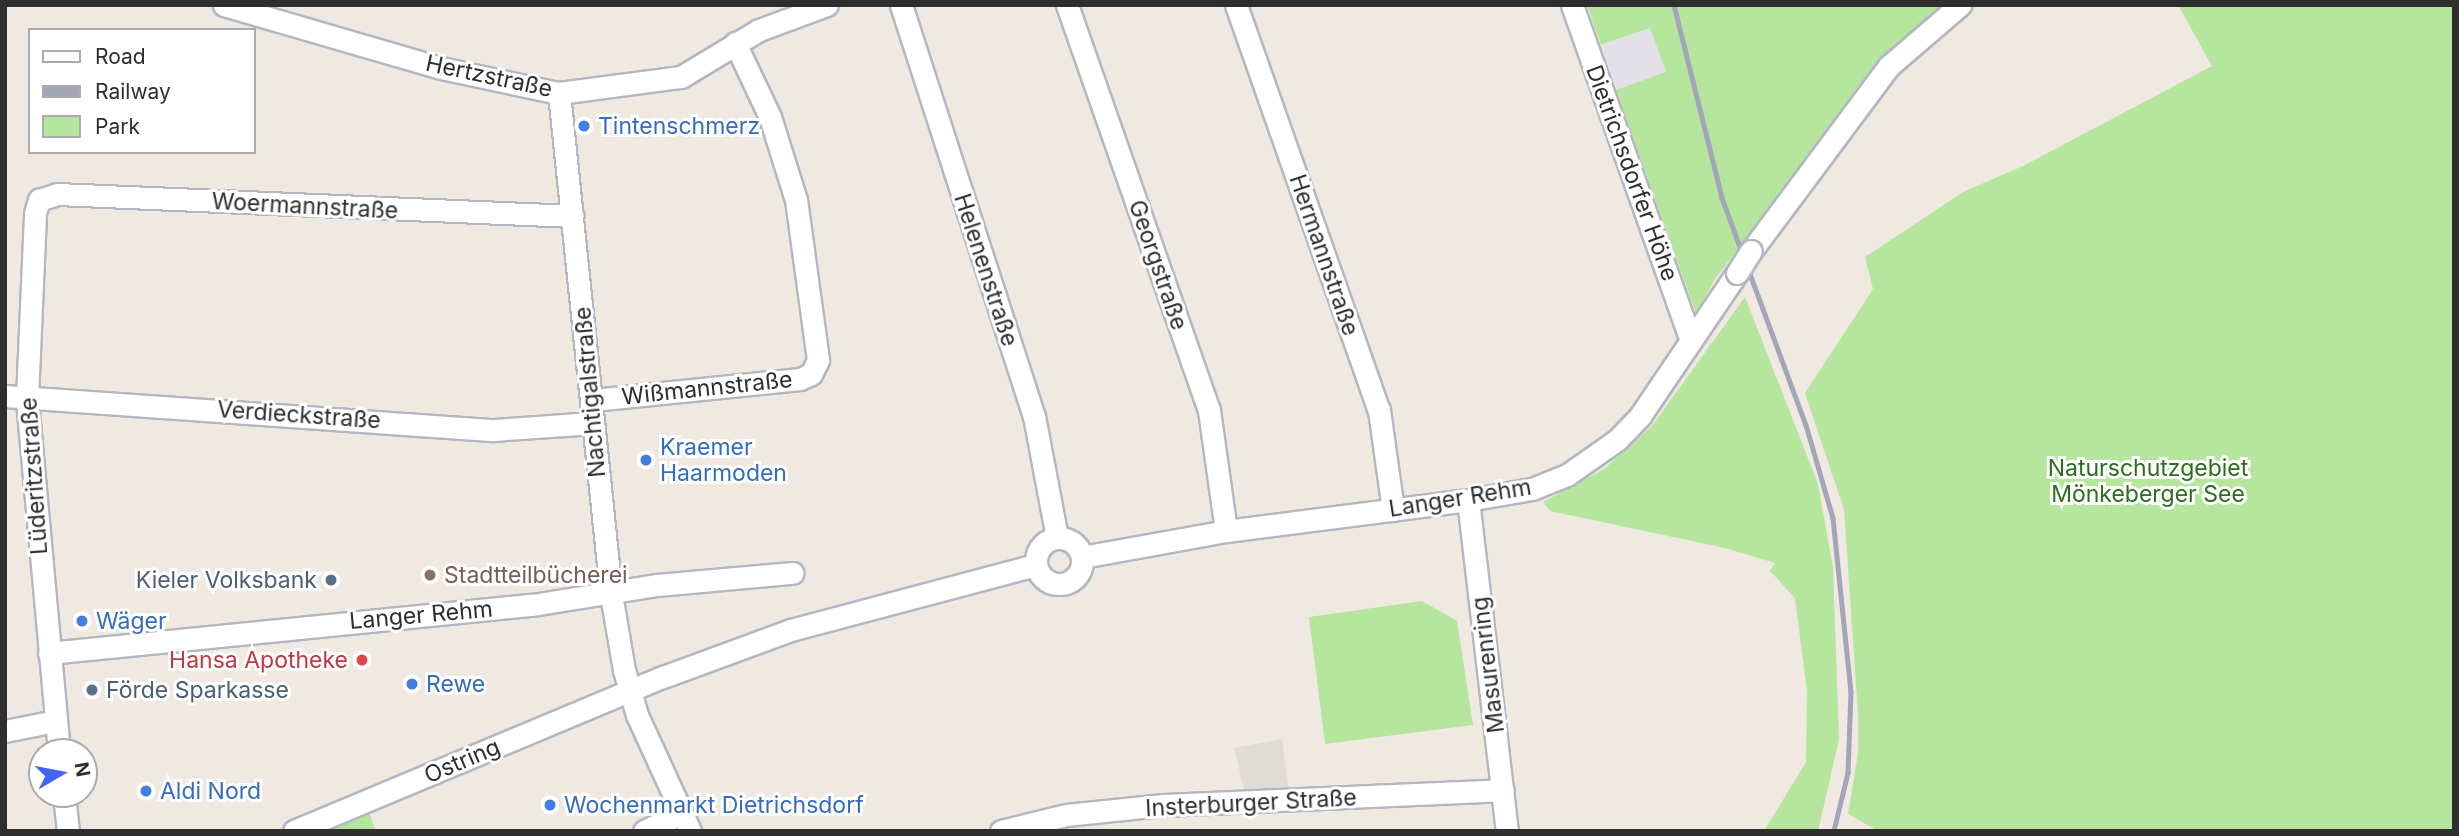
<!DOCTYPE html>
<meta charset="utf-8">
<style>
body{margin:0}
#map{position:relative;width:2459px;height:836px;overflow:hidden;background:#efe9e1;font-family:Inter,sans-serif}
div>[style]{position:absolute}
.industrial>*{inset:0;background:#e3e1e8;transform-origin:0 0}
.green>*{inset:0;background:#b6e59e}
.plaza>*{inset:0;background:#dfdcd8}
.roads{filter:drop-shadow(2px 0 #b4b7c1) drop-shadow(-2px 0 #b4b7c1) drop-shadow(0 2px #b4b7c1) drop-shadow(0 -2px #b4b7c1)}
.minor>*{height:21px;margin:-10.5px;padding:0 10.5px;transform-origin:10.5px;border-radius:10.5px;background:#fff}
.minor>.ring{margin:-10.5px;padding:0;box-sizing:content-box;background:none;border:21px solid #fff;border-radius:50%}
.rail>*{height:4.5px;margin:-2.25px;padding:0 2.25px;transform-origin:2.25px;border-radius:2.25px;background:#a3a6b8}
.bridges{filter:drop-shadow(2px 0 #b4b7c1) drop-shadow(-2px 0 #b4b7c1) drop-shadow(0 2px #b4b7c1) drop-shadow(0 -2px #b4b7c1)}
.minor-bridge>*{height:21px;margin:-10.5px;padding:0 10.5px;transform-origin:10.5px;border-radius:10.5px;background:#fff}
.dots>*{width:19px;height:19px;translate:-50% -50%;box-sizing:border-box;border:4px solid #fff;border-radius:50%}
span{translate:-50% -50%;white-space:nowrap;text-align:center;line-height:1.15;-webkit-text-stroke:6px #fff;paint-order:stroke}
.street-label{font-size:23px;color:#2e2e2e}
.shop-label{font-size:23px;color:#366cbe}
.left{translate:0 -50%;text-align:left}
.park-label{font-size:23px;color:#2c6e1b}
.education-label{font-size:23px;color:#785e54}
.service-label{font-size:23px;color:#4e5e75}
.right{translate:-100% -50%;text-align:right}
.health-label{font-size:23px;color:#be3a42}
.frame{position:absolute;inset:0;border:7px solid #2e2e2e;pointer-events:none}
.legend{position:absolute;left:28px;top:28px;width:228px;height:126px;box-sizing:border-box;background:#fff;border:2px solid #ababab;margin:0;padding:9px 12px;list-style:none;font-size:21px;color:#2e2e2e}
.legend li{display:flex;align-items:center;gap:14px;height:35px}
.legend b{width:35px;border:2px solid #ababab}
.north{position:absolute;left:28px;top:738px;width:70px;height:70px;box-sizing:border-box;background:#fff;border:2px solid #ababab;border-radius:50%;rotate:80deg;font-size:19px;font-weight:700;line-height:28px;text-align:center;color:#2e2e2e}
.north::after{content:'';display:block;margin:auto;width:24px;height:32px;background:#4264fb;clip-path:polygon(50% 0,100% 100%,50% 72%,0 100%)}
</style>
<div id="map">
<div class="industrial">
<i style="left:1650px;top:28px;width:48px;height:52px;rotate:70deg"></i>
</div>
<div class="green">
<i style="clip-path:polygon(1587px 5px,1941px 5px,1864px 84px,1715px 279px,1696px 313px,1616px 90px,1666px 72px,1650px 28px,1601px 45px)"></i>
<i style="clip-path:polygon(2178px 5px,2454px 5px,2454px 831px,1878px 831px,1848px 814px,1858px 753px,1858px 714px,1844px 509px,1805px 393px,1873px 289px,1865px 257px,1963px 192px,2023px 166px,2212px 66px)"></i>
<i style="clip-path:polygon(1745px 297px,1818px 484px,1833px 568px,1839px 740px,1818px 831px,1764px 831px,1806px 762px,1807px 691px,1795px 598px,1770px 571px,1775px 563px,1725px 548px,1550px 511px,1543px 502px,1604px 469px,1652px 426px)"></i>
<i style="clip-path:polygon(1422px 601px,1457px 621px,1473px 725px,1325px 744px,1309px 617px)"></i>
<i style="clip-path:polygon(369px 813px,376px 831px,328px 831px)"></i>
</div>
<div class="plaza">
<i style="clip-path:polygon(1282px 739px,1289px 792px,1245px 793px,1234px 748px)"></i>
</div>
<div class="roads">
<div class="minor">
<i style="left:224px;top:5px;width:226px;rotate:16.2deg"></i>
<i style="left:441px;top:68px;width:121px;rotate:12deg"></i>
<i style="left:559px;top:93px;width:123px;rotate:-7.5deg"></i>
<i style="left:681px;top:77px;width:91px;rotate:-31.1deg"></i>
<i style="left:759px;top:30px;width:72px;rotate:-20.2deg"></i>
<i style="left:901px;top:5px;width:432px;rotate:72.1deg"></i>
<i style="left:1034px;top:416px;width:124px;rotate:79.3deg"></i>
<i style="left:1067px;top:5px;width:429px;rotate:70.7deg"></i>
<i style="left:1209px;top:410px;width:122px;rotate:82deg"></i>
<i style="left:1236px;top:5px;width:430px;rotate:70.6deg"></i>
<i style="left:1379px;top:410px;width:101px;rotate:82deg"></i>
<i style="left:1572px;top:5px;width:356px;rotate:70.5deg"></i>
<i style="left:559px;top:93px;width:504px;rotate:84.07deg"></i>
<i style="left:611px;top:594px;width:77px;rotate:80.3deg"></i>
<i style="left:624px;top:670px;width:47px;rotate:73.9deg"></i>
<i style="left:637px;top:715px;width:128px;rotate:65.4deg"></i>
<i style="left:1751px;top:251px;width:231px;rotate:-53.3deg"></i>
<i style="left:1889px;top:66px;width:94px;rotate:-40.7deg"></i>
<i style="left:5px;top:396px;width:490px;rotate:4deg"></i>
<i style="left:494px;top:430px;width:99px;rotate:-4deg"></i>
<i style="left:593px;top:400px;width:208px;rotate:-5.8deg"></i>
<i style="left:800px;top:379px;width:12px;rotate:-24deg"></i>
<i style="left:811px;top:374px;width:16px;rotate:-63deg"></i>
<i style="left:818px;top:360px;width:162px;rotate:-97.8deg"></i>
<i style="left:796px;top:200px;width:87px;rotate:-107.4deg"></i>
<i style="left:770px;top:117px;width:82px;rotate:-115.3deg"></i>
<i style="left:1468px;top:500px;width:333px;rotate:83.3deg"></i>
<i class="ring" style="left:1036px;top:538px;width:25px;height:25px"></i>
<i style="left:1082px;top:557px;width:146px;rotate:-10.2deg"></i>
<i style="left:1226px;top:531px;width:244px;rotate:-7.3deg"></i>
<i style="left:1468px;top:500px;width:65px;rotate:-9.8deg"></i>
<i style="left:1532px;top:489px;width:38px;rotate:-22deg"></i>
<i style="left:1567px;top:475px;width:61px;rotate:-35deg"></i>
<i style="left:1617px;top:440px;width:33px;rotate:-46deg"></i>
<i style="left:1640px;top:416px;width:173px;rotate:-55.9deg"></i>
<i style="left:49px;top:653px;width:485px;rotate:-5.7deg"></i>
<i style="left:532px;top:605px;width:127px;rotate:-9.1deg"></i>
<i style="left:657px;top:585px;width:136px;rotate:-5.1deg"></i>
<i style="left:5px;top:731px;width:51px;rotate:-11.3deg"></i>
<i style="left:59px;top:752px;width:355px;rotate:-95.2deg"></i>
<i style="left:27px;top:398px;width:185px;rotate:-87.5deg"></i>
<i style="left:35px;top:213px;width:14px;rotate:-73deg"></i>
<i style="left:39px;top:200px;width:19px;rotate:-18deg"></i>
<i style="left:57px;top:194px;width:516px;rotate:2.44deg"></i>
<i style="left:64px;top:794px;width:37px;rotate:84deg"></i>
<i style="left:294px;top:831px;width:400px;rotate:-22.7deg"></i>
<i style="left:663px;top:677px;width:136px;rotate:-20.2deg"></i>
<i style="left:791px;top:630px;width:253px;rotate:-14.9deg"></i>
<i style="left:644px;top:831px;width:40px;rotate:-25deg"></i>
<i style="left:1001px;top:831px;width:67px;rotate:-13.8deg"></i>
<i style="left:1066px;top:815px;width:98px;rotate:-5.9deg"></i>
<i style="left:1163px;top:805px;width:340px;rotate:-2.5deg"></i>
</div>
</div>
<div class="rail">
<i style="left:1674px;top:5px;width:199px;rotate:76deg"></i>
<i style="left:1722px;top:198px;width:242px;rotate:69.7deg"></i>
<i style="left:1806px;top:425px;width:97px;rotate:73.8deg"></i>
<i style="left:1833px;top:518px;width:175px;rotate:84.1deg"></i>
<i style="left:1851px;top:692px;width:81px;rotate:92.1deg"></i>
<i style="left:1848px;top:773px;width:60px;rotate:103.6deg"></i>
</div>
<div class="bridges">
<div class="minor-bridge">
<i style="left:1737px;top:273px;width:26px;rotate:-58deg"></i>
</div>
</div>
<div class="dots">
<i style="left:584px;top:126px;background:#3f7fe0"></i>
<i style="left:646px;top:460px;background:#3f7fe0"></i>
<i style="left:430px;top:575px;background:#8d6e63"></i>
<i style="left:331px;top:580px;background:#5c6f8a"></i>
<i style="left:82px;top:621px;background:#3f7fe0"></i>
<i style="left:362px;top:660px;background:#e0444e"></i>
<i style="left:412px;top:684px;background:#3f7fe0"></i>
<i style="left:92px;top:690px;background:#5c6f8a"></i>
<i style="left:146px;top:791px;background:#3f7fe0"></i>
<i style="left:550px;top:805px;background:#3f7fe0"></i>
</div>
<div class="street-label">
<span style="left:489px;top:76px;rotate:12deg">Hertzstraße</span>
<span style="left:1632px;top:173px;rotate:70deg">Dietrichsdorfer Höhe</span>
<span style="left:305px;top:206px;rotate:3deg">Woermannstraße</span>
<span style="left:1324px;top:255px;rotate:71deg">Hermannstraße</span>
<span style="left:1158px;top:265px;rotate:71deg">Georgstraße</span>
<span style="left:986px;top:270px;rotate:72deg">Helenenstraße</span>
<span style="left:707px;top:388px;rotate:-6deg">Wißmannstraße</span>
<span style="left:590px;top:392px;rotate:-95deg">Nachtigalstraße</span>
<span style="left:299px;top:415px;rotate:4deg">Verdieckstraße</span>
<span style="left:34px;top:476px;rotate:-94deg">Lüderitzstraße</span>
<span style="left:1460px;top:498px;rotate:-9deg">Langer Rehm</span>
<span style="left:421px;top:615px;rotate:-5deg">Langer Rehm</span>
<span style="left:1488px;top:665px;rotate:-97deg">Masurenring</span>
<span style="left:462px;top:761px;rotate:-23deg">Ostring</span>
<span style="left:1251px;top:803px;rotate:-3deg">Insterburger Straße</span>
</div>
<div class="shop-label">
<span class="left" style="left:598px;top:126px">Tintenschmerz</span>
<span class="left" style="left:660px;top:460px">Kraemer<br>Haarmoden</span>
<span class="left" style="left:96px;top:621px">Wäger</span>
<span class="left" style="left:426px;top:684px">Rewe</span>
<span class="left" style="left:160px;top:791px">Aldi Nord</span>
<span class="left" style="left:564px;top:805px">Wochenmarkt Dietrichsdorf</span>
</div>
<div class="park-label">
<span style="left:2148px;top:481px">Naturschutzgebiet<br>Mönkeberger See</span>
</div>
<div class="education-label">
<span class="left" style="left:444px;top:575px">Stadtteilbücherei</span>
</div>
<div class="service-label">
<span class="right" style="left:317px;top:580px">Kieler Volksbank</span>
<span class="left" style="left:106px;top:690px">Förde Sparkasse</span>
</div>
<div class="health-label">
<span class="right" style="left:348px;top:660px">Hansa Apotheke</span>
</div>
<div class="frame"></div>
<ul class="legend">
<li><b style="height:9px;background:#fff"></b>Road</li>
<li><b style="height:9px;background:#a3a6b8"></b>Railway</li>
<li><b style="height:19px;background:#b6e59e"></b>Park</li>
</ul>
<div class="north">N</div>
</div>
